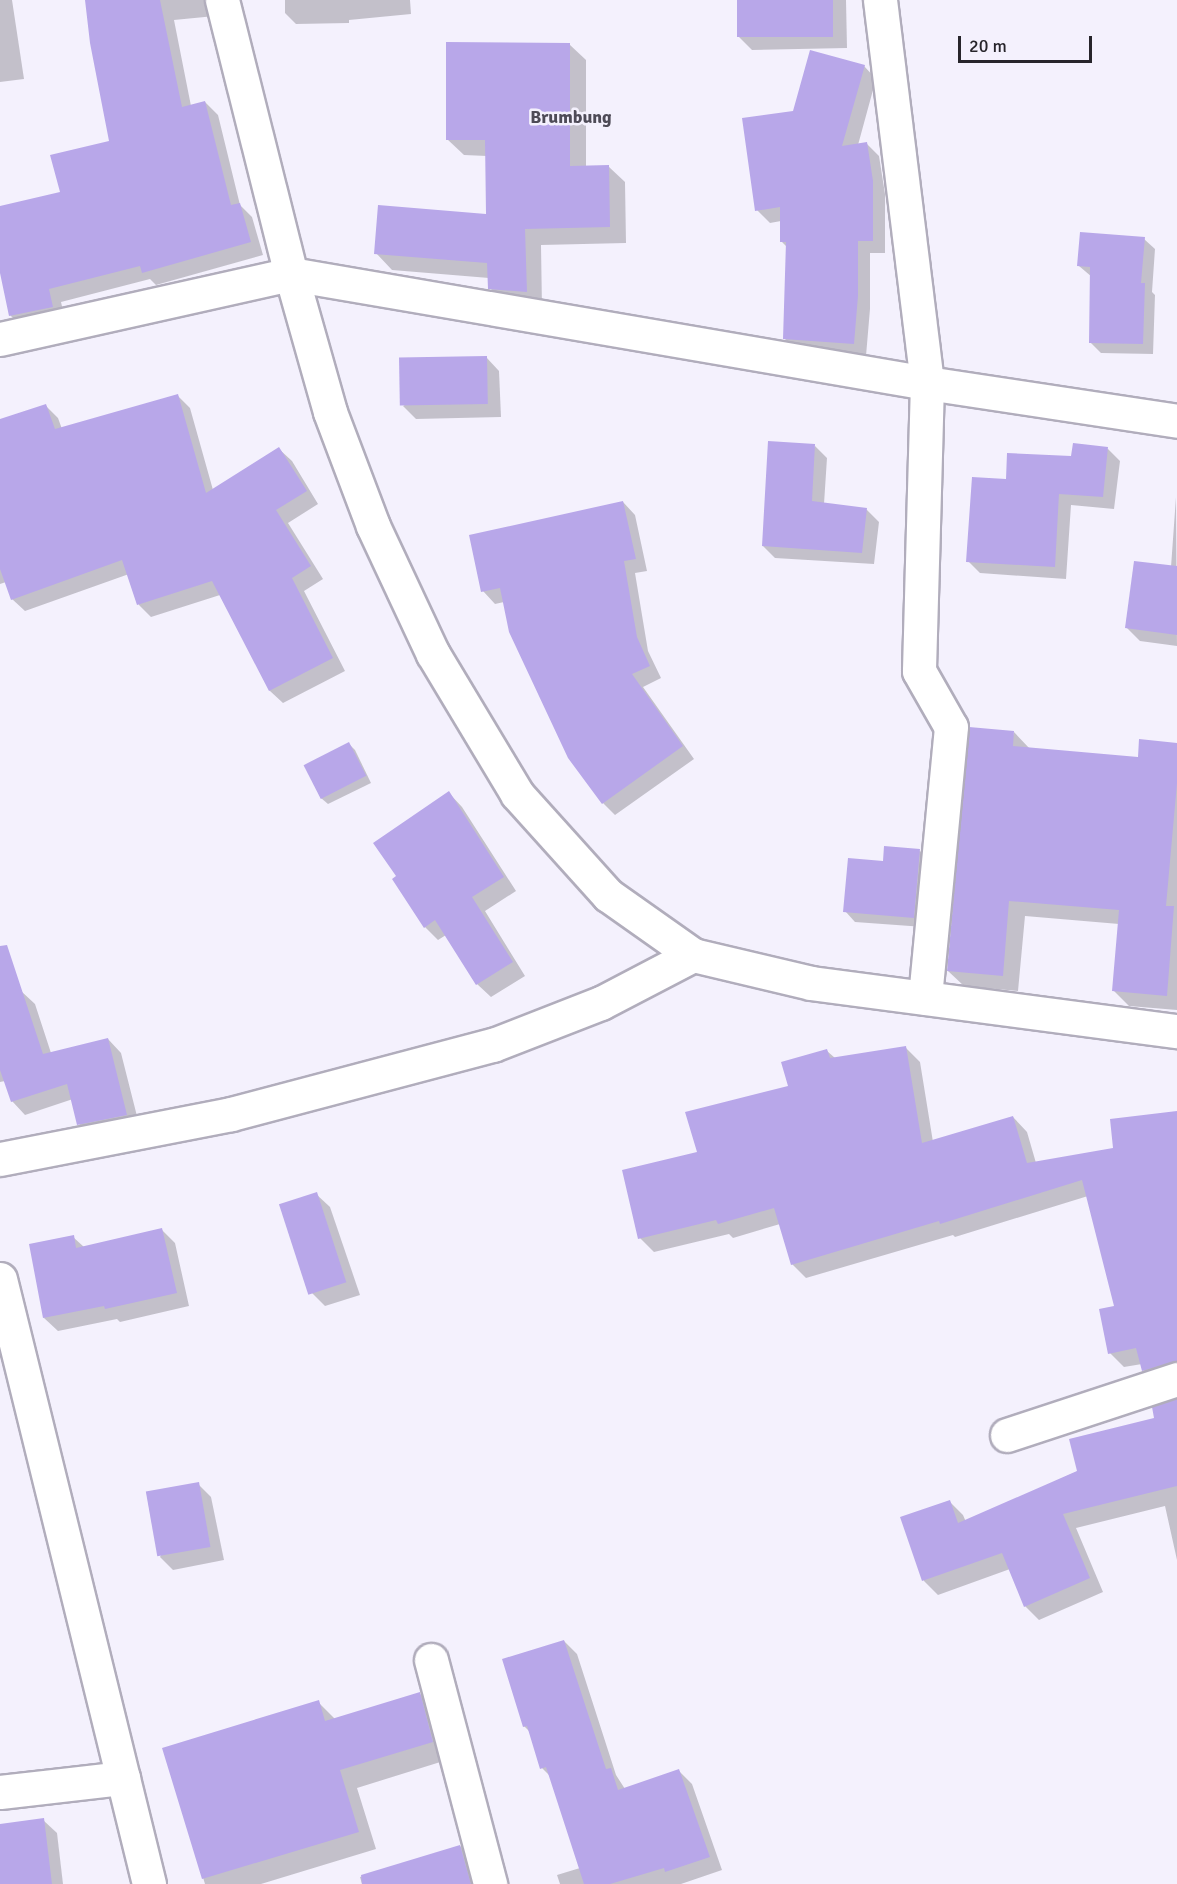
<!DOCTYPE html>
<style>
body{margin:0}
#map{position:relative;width:1177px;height:1884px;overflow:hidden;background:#f4f1fd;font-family:Signika,sans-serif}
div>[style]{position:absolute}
.shadow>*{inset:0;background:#0003}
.building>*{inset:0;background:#b8a7e9;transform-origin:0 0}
.roads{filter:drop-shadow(2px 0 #b1adbc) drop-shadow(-2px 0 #b1adbc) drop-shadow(0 2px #b1adbc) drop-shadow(0 -2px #b1adbc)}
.minor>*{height:33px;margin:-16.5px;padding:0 16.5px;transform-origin:16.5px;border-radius:16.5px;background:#fff}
.tertiary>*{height:33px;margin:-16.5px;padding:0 16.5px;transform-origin:16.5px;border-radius:16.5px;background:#fff}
span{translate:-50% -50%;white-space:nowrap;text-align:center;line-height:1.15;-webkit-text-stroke:5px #f4f1fd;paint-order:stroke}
.quarter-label{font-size:18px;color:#4e4b57;font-weight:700}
.scale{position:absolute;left:958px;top:36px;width:134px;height:27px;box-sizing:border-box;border:3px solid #27252b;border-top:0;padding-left:8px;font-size:18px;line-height:21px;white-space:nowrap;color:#27252b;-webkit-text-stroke:4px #f4f1fd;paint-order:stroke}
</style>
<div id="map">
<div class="shadow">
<i style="clip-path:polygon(0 0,12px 0,24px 79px,0 82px)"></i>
<i style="clip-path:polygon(87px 0,213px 0,215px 16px,174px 20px,191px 106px,205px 102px,218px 115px,240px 205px,252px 217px,263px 255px,156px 285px,150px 279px,61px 302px,65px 319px,23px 328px,10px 315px,0 266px,0 207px,62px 194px,111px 142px)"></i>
<i style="clip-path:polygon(285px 0,410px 0,411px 14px,349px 20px,349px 23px,296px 24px,285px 13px)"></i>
<i style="clip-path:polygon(739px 0,846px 0,847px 48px,752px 50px,739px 37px)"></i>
<i style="clip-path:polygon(569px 44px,586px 60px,586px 167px,608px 166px,625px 182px,626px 243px,541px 245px,542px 308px,506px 305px,490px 288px,489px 278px,392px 270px,376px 253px,488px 216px,487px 156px,464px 155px,447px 139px)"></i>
<i style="clip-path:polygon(864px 66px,876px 79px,858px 145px,867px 144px,879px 156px,885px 194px,885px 253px,870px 253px,870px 309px,866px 356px,797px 351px,784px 338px,787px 247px,782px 242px,781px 221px,770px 223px,757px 210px,794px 113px)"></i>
<i style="clip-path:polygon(1144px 239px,1155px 249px,1152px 292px,1155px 295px,1153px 354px,1101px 353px,1090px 342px,1092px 277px,1079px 266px)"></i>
<i style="clip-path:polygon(486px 357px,499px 371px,501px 417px,416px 419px,403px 406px)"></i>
<i style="clip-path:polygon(178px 396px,190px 408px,213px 490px,279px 449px,292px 461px,318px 504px,288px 523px,323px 579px,304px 591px,345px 671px,283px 703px,270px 691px,220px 595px,151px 617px,139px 605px,129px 574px,25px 611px,12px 599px,6px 582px,0 584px,0 433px,46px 406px,58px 418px,62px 429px)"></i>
<i style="clip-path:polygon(815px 446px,827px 458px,824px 504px,867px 510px,879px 522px,874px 564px,775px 558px,763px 546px)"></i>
<i style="clip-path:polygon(1108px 449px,1120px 461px,1114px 509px,1071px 505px,1066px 579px,980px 573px,968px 561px,1007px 480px)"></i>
<i style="clip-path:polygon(1176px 497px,1177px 646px,1140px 641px,1127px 628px,1171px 567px)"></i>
<i style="clip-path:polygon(623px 502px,635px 515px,647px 571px,635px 573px,648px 651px,661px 678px,643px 687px,694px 759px,615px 815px,603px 803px,504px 602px,495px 604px,483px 591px)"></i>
<i style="clip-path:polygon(1014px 732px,1030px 749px,1139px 759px,1177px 744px,1177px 1010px,1129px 1006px,1113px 990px,1119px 924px,1025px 916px,1018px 991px,964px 986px,948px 971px)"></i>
<i style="clip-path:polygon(349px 744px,355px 750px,371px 783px,328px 804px,321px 798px,305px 766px)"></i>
<i style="clip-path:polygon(449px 793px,462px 807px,516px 891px,485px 911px,525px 976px,491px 997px,477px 984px,446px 935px,438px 940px,425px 927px,398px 877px)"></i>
<i style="clip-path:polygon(920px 851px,930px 861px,924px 927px,855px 922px,845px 911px,884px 863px)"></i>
<i style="clip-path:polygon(21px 991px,35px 1004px,51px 1053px,108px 1039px,121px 1053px,140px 1128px,92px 1137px,79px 1124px,73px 1099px,25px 1115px,12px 1101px,5px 1081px,0 1082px,0 998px)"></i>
<i style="clip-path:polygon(906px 1048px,920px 1062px,933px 1142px,1013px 1117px,1027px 1132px,1036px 1163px,1115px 1149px,1177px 1114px,1177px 1379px,1157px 1384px,1143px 1370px,1142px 1364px,1124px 1367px,1110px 1353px,1116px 1307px,1088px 1196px,955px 1237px,953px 1235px,806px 1278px,792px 1264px,780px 1224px,733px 1238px,729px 1234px,654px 1252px,640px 1238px,699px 1153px,790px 1087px,827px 1051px,835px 1058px)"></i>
<i style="clip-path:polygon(316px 1194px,330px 1207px,360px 1295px,325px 1306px,312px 1293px)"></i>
<i style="clip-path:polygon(161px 1229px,175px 1243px,189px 1306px,120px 1322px,117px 1319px,58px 1331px,44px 1318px,73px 1237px,84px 1247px)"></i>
<i style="clip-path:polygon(1177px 1400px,1177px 1560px,1165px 1506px,1076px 1528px,1103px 1592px,1039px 1620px,1025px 1606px,1010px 1569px,938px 1595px,924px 1581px,902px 1518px,949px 1501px,963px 1515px,966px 1522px,1078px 1471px,1156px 1419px)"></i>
<i style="clip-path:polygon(198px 1484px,211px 1497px,224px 1560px,173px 1570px,160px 1557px)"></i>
<i style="clip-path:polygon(564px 1641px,577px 1654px,616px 1775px,625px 1789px,679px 1771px,692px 1784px,722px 1870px,681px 1884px,560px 1884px,557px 1875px,580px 1868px,551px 1777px,542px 1768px,530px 1732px,524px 1726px)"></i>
<i style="clip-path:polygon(420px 1694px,437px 1712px,450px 1759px,357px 1788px,376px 1849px,261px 1884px,205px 1884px,164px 1749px,318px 1702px,336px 1720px)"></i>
<i style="clip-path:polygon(43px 1820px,57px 1833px,63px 1884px,0 1884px,0 1825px)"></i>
<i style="clip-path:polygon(460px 1846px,473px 1860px,479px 1884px,362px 1884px,360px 1877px)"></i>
</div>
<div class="building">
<i style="clip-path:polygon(85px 0,160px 0,182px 107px,205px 101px,231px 205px,240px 203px,251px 242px,142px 273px,140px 266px,49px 289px,53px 307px,9px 316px,0 273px,0 206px,60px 192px,50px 155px,109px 141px,90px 43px)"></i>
<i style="left:737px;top:0;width:96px;height:37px"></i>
<i style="clip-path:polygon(446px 42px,570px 43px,570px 166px,609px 165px,610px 227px,525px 229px,527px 292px,488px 289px,487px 263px,374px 254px,378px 205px,486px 214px,485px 140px,446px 140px)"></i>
<i style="clip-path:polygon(810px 50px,865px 65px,842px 146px,867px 142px,873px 181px,873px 241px,858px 241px,858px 296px,854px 344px,783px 339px,786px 242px,780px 242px,780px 207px,755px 211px,742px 118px,793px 111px)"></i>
<i style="clip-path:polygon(1080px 232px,1145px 237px,1141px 283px,1145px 283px,1143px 344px,1089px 343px,1090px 267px,1077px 266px)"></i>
<i style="left:487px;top:356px;width:48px;height:88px;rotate:89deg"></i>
<i style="clip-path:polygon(178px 394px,206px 493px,279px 447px,307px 491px,276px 510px,311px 566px,292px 578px,333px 658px,269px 691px,212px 581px,137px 605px,122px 560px,11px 600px,0 569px,0 419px,46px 404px,55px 429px)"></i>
<i style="clip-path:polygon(768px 441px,815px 444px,812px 501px,867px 508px,862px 553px,762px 546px)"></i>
<i style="clip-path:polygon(1073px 443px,1108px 447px,1103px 497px,1059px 494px,1055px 567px,966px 562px,972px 477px,1006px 479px,1007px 453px,1071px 456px)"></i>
<i style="clip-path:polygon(623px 501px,636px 559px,624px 561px,637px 637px,650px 666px,632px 674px,683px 746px,602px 804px,568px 758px,509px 632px,500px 588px,481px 592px,469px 535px)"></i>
<i style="clip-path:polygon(1134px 561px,1177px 566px,1177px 635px,1125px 628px)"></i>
<i style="clip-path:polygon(969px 727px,1014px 731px,1013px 746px,1138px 757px,1139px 739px,1177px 743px,1177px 783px,1166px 906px,1174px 906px,1167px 996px,1112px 991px,1119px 910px,1009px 901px,1003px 976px,947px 971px)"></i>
<i style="left:349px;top:742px;width:38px;height:51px;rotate:63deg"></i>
<i style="clip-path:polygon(449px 791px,504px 877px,472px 897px,513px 962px,476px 985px,435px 920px,424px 928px,392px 879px,396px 876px,373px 843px)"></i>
<i style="clip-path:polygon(884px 846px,920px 849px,914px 918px,843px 912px,848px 858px,883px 861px)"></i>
<i style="clip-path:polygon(7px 945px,43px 1054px,108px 1038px,127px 1115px,77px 1125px,67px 1084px,11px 1102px,0 1070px,0 946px)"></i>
<i style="clip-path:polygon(906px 1046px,922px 1143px,1013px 1116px,1027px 1163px,1113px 1148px,1110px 1119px,1177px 1111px,1177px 1361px,1142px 1371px,1136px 1348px,1108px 1354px,1099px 1309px,1114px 1306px,1082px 1180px,940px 1224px,939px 1221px,791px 1265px,774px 1208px,718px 1224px,716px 1220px,638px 1239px,622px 1170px,697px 1152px,685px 1112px,788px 1086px,781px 1062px,827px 1049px,830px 1058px)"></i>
<i style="left:317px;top:1192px;width:95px;height:40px;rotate:72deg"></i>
<i style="clip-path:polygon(162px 1228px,177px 1293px,105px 1309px,104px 1306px,43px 1318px,29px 1244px,74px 1235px,76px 1248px)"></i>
<i style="clip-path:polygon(1177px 1399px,1177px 1486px,1063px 1514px,1090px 1578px,1024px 1607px,1002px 1553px,922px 1581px,900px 1517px,950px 1500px,958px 1523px,1077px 1471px,1069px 1439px,1154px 1418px,1152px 1407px)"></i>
<i style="left:199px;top:1482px;width:66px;height:54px;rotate:80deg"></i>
<i style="clip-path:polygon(564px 1640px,606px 1769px,611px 1768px,618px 1790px,679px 1769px,710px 1857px,665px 1872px,664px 1868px,610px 1884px,584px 1884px,546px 1767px,540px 1769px,527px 1726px,523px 1727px,502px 1659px)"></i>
<i style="clip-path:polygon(420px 1692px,433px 1742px,340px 1770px,359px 1832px,202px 1879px,162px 1748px,319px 1700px,325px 1721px)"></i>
<i style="clip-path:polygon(44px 1818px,52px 1884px,0 1884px,0 1824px)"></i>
<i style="clip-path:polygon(460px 1845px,471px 1884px,362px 1884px,361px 1875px)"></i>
</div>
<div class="roads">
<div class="minor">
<i style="left:880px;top:0;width:386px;rotate:83deg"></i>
<i style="left:927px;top:383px;width:288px;rotate:91.6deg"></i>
<i style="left:919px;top:671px;width:64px;rotate:60.3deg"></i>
<i style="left:951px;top:727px;width:272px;rotate:95.5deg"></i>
<i style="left:0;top:339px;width:298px;rotate:-12.6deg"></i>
<i style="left:291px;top:274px;width:645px;rotate:9.73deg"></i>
<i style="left:927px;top:383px;width:253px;rotate:8.6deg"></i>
<i style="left:0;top:1159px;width:235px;rotate:-11deg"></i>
<i style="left:231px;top:1114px;width:271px;rotate:-14.8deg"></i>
<i style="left:493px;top:1045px;width:116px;rotate:-21.3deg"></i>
<i style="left:601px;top:1003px;width:104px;rotate:-27.6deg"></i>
<i style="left:0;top:1279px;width:623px;rotate:76.16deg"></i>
<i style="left:1007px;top:1435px;width:179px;rotate:-18.2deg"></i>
<i style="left:431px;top:1660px;width:232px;rotate:75.2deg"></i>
<i style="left:0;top:1792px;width:124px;rotate:-6.5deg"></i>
</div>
<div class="tertiary">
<i style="left:222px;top:0;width:283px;rotate:75.9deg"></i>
<i style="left:291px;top:274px;width:143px;rotate:74.2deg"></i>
<i style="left:330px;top:412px;width:122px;rotate:69.3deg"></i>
<i style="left:373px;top:526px;width:141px;rotate:64.9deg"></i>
<i style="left:433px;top:654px;width:163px;rotate:59deg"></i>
<i style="left:517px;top:794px;width:136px;rotate:48deg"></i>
<i style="left:608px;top:895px;width:104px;rotate:35.2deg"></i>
<i style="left:693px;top:955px;width:121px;rotate:13.3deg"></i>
<i style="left:811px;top:983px;width:369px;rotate:7.5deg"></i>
</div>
</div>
<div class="quarter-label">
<span style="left:571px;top:117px">Brumbung</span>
</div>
<div class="scale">20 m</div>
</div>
